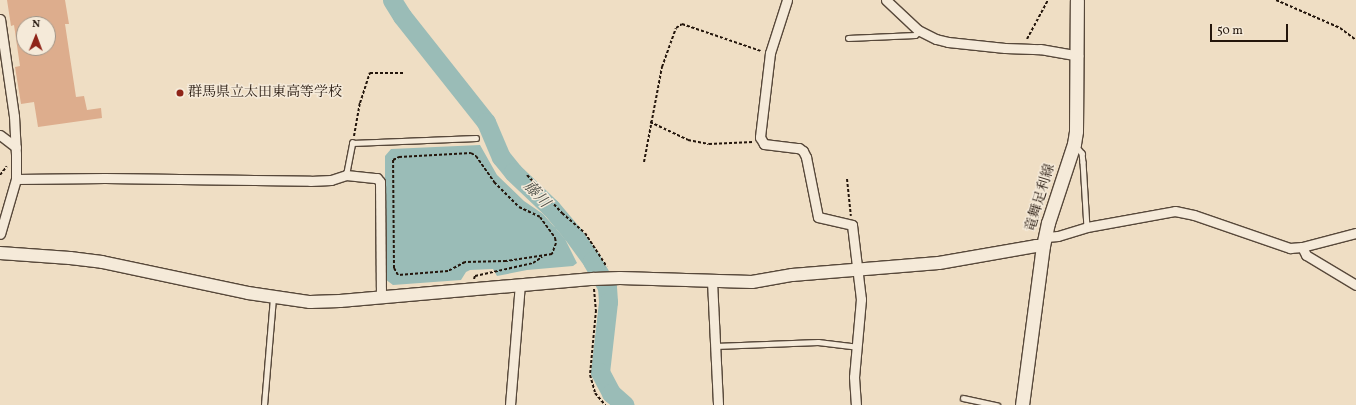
<!DOCTYPE html>
<meta charset="utf-8">
<style>
body{margin:0}
#map{position:relative;width:1356px;height:405px;overflow:hidden;background:#efdec4;font-family:Vollkorn,"Noto Serif JP",serif}
div>[style]{position:absolute}
.water>*{inset:0;background:#9abcb7}
.stream>*{height:3px;margin:-1.5px;padding:0 1.5px;transform-origin:1.5px;border-radius:1.5px;background:#9abcb7}
.river>*{height:19px;margin:-9.5px;padding:0 9.5px;transform-origin:9.5px;border-radius:9.5px;background:#9abcb7}
.building>*{inset:0;background:#ddad8d}
.path>*{height:2px;margin-top:-1px;transform-origin:0;background:repeating-linear-gradient(90deg,#24160c 0 3px,transparent 0 5px)}
.roads{filter:drop-shadow(1px 0 #57483a) drop-shadow(-1px 0 #57483a) drop-shadow(0 1px #57483a) drop-shadow(0 -1px #57483a)}
.service>*{height:4.5px;margin:-2.25px;padding:0 2.25px;transform-origin:2.25px;border-radius:2.25px;background:#f5ead9}
.minor>*{height:9px;margin:-4.5px;padding:0 4.5px;transform-origin:4.5px;border-radius:4.5px;background:#f5ead9}
.tertiary>*{height:12px;margin:-6px;padding:0 6px;transform-origin:6px;border-radius:6px;background:#f5ead9}
.secondary>*{height:13px;margin:-6.5px;padding:0 6.5px;transform-origin:6.5px;border-radius:6.5px;background:#f5ead9}
.dots>*{width:11px;height:11px;translate:-50% -50%;box-sizing:border-box;border:2px solid #f5ead9;border-radius:50%}
span{translate:-50% -50%;white-space:nowrap;text-align:center;line-height:1.15;-webkit-text-stroke:3px #f5ead9;paint-order:stroke}
.poi-label{font-size:14px;color:#24160c}
.left{translate:0 -50%;text-align:left}
.street-label{font-size:14px;color:#24160c}
.water-label{font-size:15px;color:#4d5048;font-style:italic}
.north{position:absolute;left:16px;top:16px;width:40px;height:40px;box-sizing:border-box;background:#f5ead9;border:1px solid #a19587;border-radius:50%;rotate:1deg;font-size:11px;font-weight:700;line-height:16px;text-align:center;color:#24160c}
.north::after{content:'';display:block;margin:auto;width:14px;height:18px;background:#8f2418;clip-path:polygon(50% 0,100% 100%,50% 72%,0 100%)}
.scale{position:absolute;left:1210px;top:24px;width:78px;height:18px;box-sizing:border-box;border:2px solid #24160c;border-top:0;padding-left:5px;font-size:12px;line-height:14px;white-space:nowrap;color:#24160c;-webkit-text-stroke:3px #f5ead9;paint-order:stroke}
</style>
<div id="map">
<div class="water">
<i style="clip-path:polygon(480px 145px,497px 175px,524px 201px,543px 214px,565px 239px,577px 263px,573px 266px,527px 270px,497px 276px,493px 269px,470px 270px,466px 272px,461px 280px,393px 285px,385px 279px,385px 156px,391px 149px)"></i>
</div>
<div class="stream">
<i style="left:552px;top:229px;width:12px;rotate:-24deg"></i>
<i style="left:585px;top:261px;width:7px"></i>
</div>
<div class="river">
<i style="left:392px;top:0;width:19px;rotate:58deg"></i>
<i style="left:402px;top:16px;width:135px;rotate:51.6deg"></i>
<i style="left:486px;top:122px;width:38px;rotate:67deg"></i>
<i style="left:501px;top:157px;width:19px;rotate:51deg"></i>
<i style="left:513px;top:172px;width:52px;rotate:43.5deg"></i>
<i style="left:551px;top:208px;width:33px;rotate:50deg"></i>
<i style="left:572px;top:233px;width:34px;rotate:54deg"></i>
<i style="left:592px;top:261px;width:30px;rotate:60deg"></i>
<i style="left:607px;top:287px;width:15px;rotate:86deg"></i>
<i style="left:608px;top:302px;width:70px;rotate:96.5deg"></i>
<i style="left:600px;top:372px;width:24px;rotate:62deg"></i>
<i style="left:611px;top:393px;width:18px;rotate:41deg"></i>
</div>
<div class="building">
<i style="clip-path:polygon(evenodd,7px 0,65px 0,69px 24px,65px 24px,76px 97px,84px 96px,87px 110px,101px 108px,102px 118px,38px 127px,34px 102px,21px 104px,15px 67px,20px 66px,14px 25px,11px 26px,7px 0,24px 24px,48px 24px,48px 48px,24px 48px,24px 24px)"></i>
</div>
<div class="path">
<i style="left:1276px;top:0;width:70px;rotate:23.6deg"></i>
<i style="left:1340px;top:28px;width:20px;rotate:37deg"></i>
<i style="left:1027px;top:39px;width:44px;rotate:-61.7deg"></i>
<i style="left:650px;top:122px;width:42px;rotate:25.3deg"></i>
<i style="left:688px;top:140px;width:21px;rotate:11deg"></i>
<i style="left:709px;top:144px;width:44px;rotate:-2.6deg"></i>
<i style="left:354px;top:136px;width:34px;rotate:-80deg"></i>
<i style="left:360px;top:103px;width:32px;rotate:-72deg"></i>
<i style="left:370px;top:73px;width:34px"></i>
<i style="left:471px;top:153px;width:6px;rotate:31deg"></i>
<i style="left:476px;top:156px;width:32px;rotate:55deg"></i>
<i style="left:494px;top:182px;width:35px;rotate:45deg"></i>
<i style="left:519px;top:207px;width:23px;rotate:25deg"></i>
<i style="left:540px;top:217px;width:26px;rotate:54deg"></i>
<i style="left:555px;top:238px;width:5px;rotate:79deg"></i>
<i style="left:556px;top:243px;width:12px;rotate:110deg"></i>
<i style="left:552px;top:254px;width:47px;rotate:171.3deg"></i>
<i style="left:506px;top:261px;width:41px;rotate:178.6deg"></i>
<i style="left:465px;top:262px;width:19px;rotate:152deg"></i>
<i style="left:448px;top:271px;width:50px;rotate:175.4deg"></i>
<i style="left:398px;top:275px;width:8px;rotate:-120deg"></i>
<i style="left:394px;top:268px;width:108px;rotate:-90.5deg"></i>
<i style="left:393px;top:160px;width:7px;rotate:-27deg"></i>
<i style="left:399px;top:157px;width:72px;rotate:-3.2deg"></i>
<i style="left:644px;top:162px;width:97px;rotate:-79.3deg"></i>
<i style="left:662px;top:67px;width:41px;rotate:-70.3deg"></i>
<i style="left:676px;top:28px;width:7px;rotate:-34deg"></i>
<i style="left:682px;top:24px;width:83px;rotate:18.9deg"></i>
<i style="left:0;top:175px;width:11px;rotate:-52deg"></i>
<i style="left:527px;top:175px;width:52px;rotate:47.4deg"></i>
<i style="left:562px;top:213px;width:30px;rotate:41deg"></i>
<i style="left:585px;top:233px;width:40px;rotate:57.1deg"></i>
<i style="left:847px;top:179px;width:37px;rotate:84deg"></i>
<i style="left:474px;top:279px;width:3px;rotate:-72deg"></i>
<i style="left:475px;top:276px;width:59px;rotate:-12.6deg"></i>
<i style="left:533px;top:263px;width:11px;rotate:-34deg"></i>
<i style="left:594px;top:289px;width:21px;rotate:85deg"></i>
<i style="left:596px;top:310px;width:65px;rotate:95.3deg"></i>
<i style="left:590px;top:375px;width:19px;rotate:74deg"></i>
<i style="left:595px;top:393px;width:16px;rotate:50deg"></i>
</div>
<div class="roads">
<div class="service">
<i style="left:848px;top:38px;width:67px;rotate:-2.6deg"></i>
<i style="left:915px;top:35px;width:6px;rotate:-39deg"></i>
<i style="left:1075px;top:145px;width:11px;rotate:49deg"></i>
<i style="left:1082px;top:153px;width:9px;rotate:84deg"></i>
<i style="left:1083px;top:162px;width:65px;rotate:86.5deg"></i>
<i style="left:346px;top:175px;width:33px;rotate:-79deg"></i>
<i style="left:352px;top:143px;width:124px;rotate:-2.3deg"></i>
<i style="left:715px;top:346px;width:103px;rotate:-2.2deg"></i>
<i style="left:818px;top:342px;width:39px;rotate:7deg"></i>
<i style="left:963px;top:398px;width:35px;rotate:12deg"></i>
<i style="left:264px;top:405px;width:108px;rotate:-85.2deg"></i>
</div>
<div class="minor">
<i style="left:787px;top:0;width:56px;rotate:107.8deg"></i>
<i style="left:770px;top:53px;width:85px;rotate:96.8deg"></i>
<i style="left:760px;top:137px;width:8px;rotate:60deg"></i>
<i style="left:764px;top:144px;width:35px;rotate:7deg"></i>
<i style="left:799px;top:148px;width:5px;rotate:37deg"></i>
<i style="left:803px;top:151px;width:7px;rotate:63deg"></i>
<i style="left:806px;top:157px;width:61px;rotate:78.7deg"></i>
<i style="left:818px;top:217px;width:35px;rotate:13deg"></i>
<i style="left:852px;top:225px;width:75px;rotate:83.1deg"></i>
<i style="left:861px;top:299px;width:78px;rotate:95.1deg"></i>
<i style="left:854px;top:377px;width:28px;rotate:86deg"></i>
<i style="left:886px;top:0;width:44px;rotate:43.2deg"></i>
<i style="left:918px;top:30px;width:20px;rotate:27deg"></i>
<i style="left:936px;top:39px;width:12px;rotate:14deg"></i>
<i style="left:948px;top:42px;width:57px;rotate:6deg"></i>
<i style="left:1005px;top:48px;width:35px;rotate:2deg"></i>
<i style="left:1040px;top:49px;width:39px;rotate:10deg"></i>
<i style="left:0;top:19px;width:98px;rotate:81.8deg"></i>
<i style="left:14px;top:116px;width:38px;rotate:87deg"></i>
<i style="left:16px;top:154px;width:25px;rotate:90deg"></i>
<i style="left:16px;top:179px;width:57px;rotate:106.2deg"></i>
<i style="left:0;top:135px;width:20px;rotate:37deg"></i>
<i style="left:16px;top:179px;width:89px;rotate:-0.6deg"></i>
<i style="left:105px;top:178px;width:205px;rotate:0.8deg"></i>
<i style="left:310px;top:181px;width:21px;rotate:-3deg"></i>
<i style="left:331px;top:180px;width:16px;rotate:-18deg"></i>
<i style="left:346px;top:175px;width:31px;rotate:6deg"></i>
<i style="left:377px;top:178px;width:5px;rotate:53deg"></i>
<i style="left:380px;top:182px;width:115px;rotate:89.5deg"></i>
<i style="left:1046px;top:237px;width:12px;rotate:-5deg"></i>
<i style="left:1058px;top:236px;width:30px;rotate:-17deg"></i>
<i style="left:1087px;top:227px;width:89px;rotate:-10.3deg"></i>
<i style="left:1175px;top:211px;width:19px;rotate:12deg"></i>
<i style="left:1194px;top:215px;width:102px;rotate:19deg"></i>
<i style="left:1290px;top:248px;width:12px;rotate:-5deg"></i>
<i style="left:1302px;top:247px;width:56px;rotate:-14.5deg"></i>
<i style="left:1302px;top:247px;width:9px;rotate:63deg"></i>
<i style="left:1306px;top:255px;width:58px;rotate:31deg"></i>
<i style="left:712px;top:281px;width:124px;rotate:87.2deg"></i>
<i style="left:510px;top:405px;width:121px;rotate:-85.3deg"></i>
</div>
<div class="tertiary">
<i style="left:0;top:253px;width:70px;rotate:4.1deg"></i>
<i style="left:70px;top:258px;width:32px;rotate:7deg"></i>
<i style="left:102px;top:262px;width:149px;rotate:12deg"></i>
<i style="left:248px;top:293px;width:63px;rotate:8.3deg"></i>
<i style="left:310px;top:302px;width:30px;rotate:-2deg"></i>
<i style="left:340px;top:301px;width:254px;rotate:-5deg"></i>
<i style="left:593px;top:279px;width:27px;rotate:-2deg"></i>
<i style="left:620px;top:278px;width:132px;rotate:1.7deg"></i>
<i style="left:752px;top:282px;width:41px;rotate:-9.9deg"></i>
<i style="left:792px;top:275px;width:147px;rotate:-4.7deg"></i>
<i style="left:939px;top:263px;width:98px;rotate:-9.9deg"></i>
<i style="left:1036px;top:246px;width:7px"></i>
</div>
<div class="secondary">
<i style="left:1022px;top:405px;width:160px;rotate:-82.5deg"></i>
<i style="left:1043px;top:246px;width:24px;rotate:-78deg"></i>
<i style="left:1048px;top:223px;width:83px;rotate:-71.8deg"></i>
<i style="left:1074px;top:144px;width:13px;rotate:-81deg"></i>
<i style="left:1076px;top:131px;width:131px;rotate:-89.6deg"></i>
</div>
</div>
<div class="dots">
<i style="left:180px;top:93px;background:#8f2418"></i>
</div>
<div class="poi-label">
<span class="left" style="left:188px;top:93px">群馬県立太田東高等学校</span>
</div>
<div class="street-label">
<span style="left:1041px;top:198px;rotate:-73deg">竜舞足利線</span>
</div>
<div class="water-label">
<span style="left:536px;top:195px;rotate:47deg">藤川</span>
</div>
<div class="north">N</div>
<div class="scale">50 m</div>
</div>
